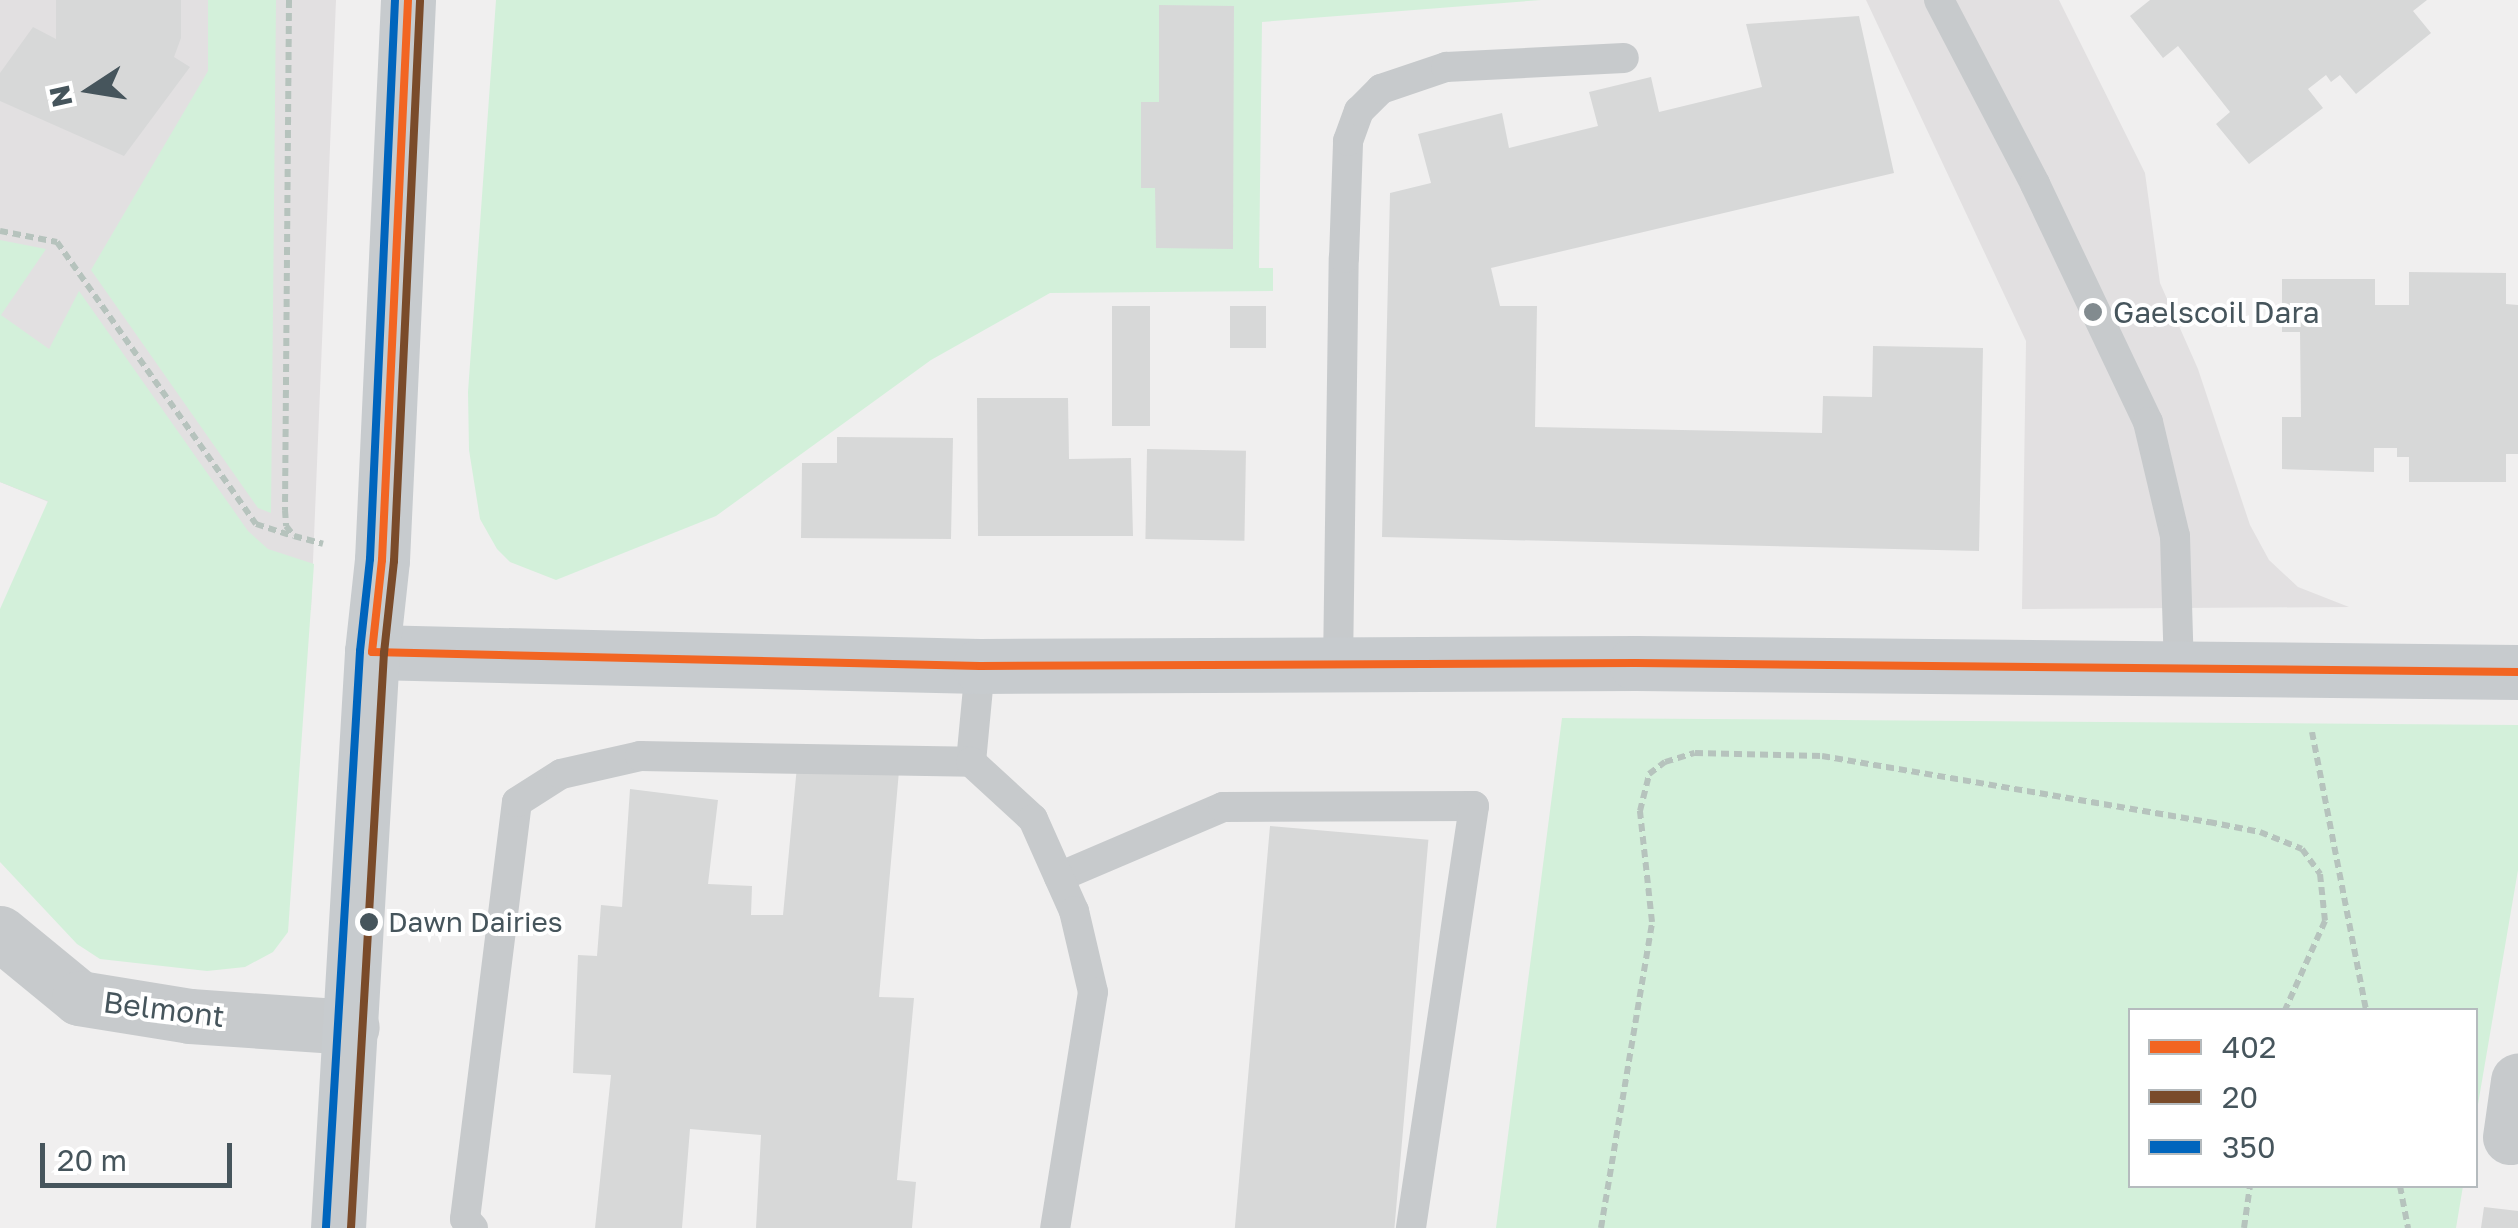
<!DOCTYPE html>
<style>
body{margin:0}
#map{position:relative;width:2518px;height:1228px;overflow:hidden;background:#f0efef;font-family:"Golos Text",sans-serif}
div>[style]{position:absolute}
.education>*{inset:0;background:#e2e0e1}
.green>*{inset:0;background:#d3f0da}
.building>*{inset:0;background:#d7d8d8;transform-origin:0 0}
.path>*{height:6px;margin-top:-3px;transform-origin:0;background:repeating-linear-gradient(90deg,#b6c3bd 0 8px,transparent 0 13px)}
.lane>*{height:30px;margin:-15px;padding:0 15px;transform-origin:15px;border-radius:15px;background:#c7cacc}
.street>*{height:55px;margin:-27.5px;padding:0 27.5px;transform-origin:27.5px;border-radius:27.5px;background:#c7cacc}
.secondary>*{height:55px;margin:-27.5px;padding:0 27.5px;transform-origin:27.5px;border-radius:27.5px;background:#c7cbce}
.bus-1>*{height:8px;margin:-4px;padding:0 4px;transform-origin:4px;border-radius:4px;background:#f26522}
.bus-2>*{height:8px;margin:-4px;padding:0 4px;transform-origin:4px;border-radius:4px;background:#7a4b2a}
.bus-3>*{height:8px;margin:-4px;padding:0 4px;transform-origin:4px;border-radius:4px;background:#0065bd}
.dots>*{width:28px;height:28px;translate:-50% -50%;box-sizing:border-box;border:5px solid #fff;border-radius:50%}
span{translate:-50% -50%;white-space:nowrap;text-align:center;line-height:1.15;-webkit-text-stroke:8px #fff;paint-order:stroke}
.bus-label{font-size:28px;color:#46555c}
.left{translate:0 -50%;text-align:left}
.poi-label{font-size:30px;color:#46555c}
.street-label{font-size:30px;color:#46555c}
.legend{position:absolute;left:2128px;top:1008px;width:350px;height:180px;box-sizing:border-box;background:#fff;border:2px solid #b5bbbe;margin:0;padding:12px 18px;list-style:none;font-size:30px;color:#46555c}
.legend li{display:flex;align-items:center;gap:20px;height:50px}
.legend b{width:50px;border:2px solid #b5bbbe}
.north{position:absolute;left:40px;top:40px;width:100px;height:100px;-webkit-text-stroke:8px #fff;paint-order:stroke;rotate:258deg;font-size:28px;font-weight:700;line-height:40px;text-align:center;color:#46555c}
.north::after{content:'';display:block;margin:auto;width:35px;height:45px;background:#46555c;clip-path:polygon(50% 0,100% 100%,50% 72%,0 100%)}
.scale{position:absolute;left:40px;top:1143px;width:192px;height:45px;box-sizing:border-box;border:5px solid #46555c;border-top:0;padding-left:12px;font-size:30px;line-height:35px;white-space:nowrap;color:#46555c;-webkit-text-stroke:8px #fff;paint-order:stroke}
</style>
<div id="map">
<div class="education">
<i style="clip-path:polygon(0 0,336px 0,311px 610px,0 482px)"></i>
<i style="clip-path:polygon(1866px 0,2059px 0,2145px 173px,2160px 283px,2198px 369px,2250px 525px,2269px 560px,2298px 587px,2349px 607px,2022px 609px,2026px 341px)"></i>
</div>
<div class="green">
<i style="clip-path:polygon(208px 0,276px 0,271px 513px,258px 508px,91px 270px,208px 71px)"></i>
<i style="clip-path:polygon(496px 0,1541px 0,1262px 22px,1259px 268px,1273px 268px,1273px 291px,1050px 293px,931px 360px,716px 516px,556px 580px,510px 562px,497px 549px,480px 519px,469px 450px,468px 392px)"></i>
<i style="clip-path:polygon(0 240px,46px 249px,1px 315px,49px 349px,79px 291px,248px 531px,268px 549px,314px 564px,288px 932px,273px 952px,245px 967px,207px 971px,100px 959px,77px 944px,0 862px,0 609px,48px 501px,0 482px)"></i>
<i style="clip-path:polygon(1562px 718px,2518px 725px,2518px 870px,2476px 1116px,2476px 1010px,2130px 1010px,2130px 1186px,2463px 1186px,2456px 1228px,1496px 1228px)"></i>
</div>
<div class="building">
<i style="clip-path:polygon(56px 0,181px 0,181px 38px,174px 57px,190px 67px,124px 156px,0 101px,0 73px,33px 27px,56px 39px)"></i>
<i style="clip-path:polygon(2150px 0,2427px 0,2413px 11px,2431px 33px,2356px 94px,2340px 75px,2331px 82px,2326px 75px,2308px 89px,2323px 108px,2249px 164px,2216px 124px,2230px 112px,2178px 46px,2163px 58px,2130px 16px)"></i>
<i style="clip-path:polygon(1159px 5px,1234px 6px,1233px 249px,1156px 248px,1155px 188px,1141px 188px,1141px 102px,1159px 102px)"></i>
<i style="clip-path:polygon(1859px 16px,1894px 173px,1491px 268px,1500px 306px,1537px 306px,1535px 427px,1822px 433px,1823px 396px,1872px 397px,1873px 346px,1983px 348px,1979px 551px,1382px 537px,1390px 193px,1431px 183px,1418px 134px,1502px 113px,1509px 148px,1598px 126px,1589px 92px,1651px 77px,1659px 112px,1762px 87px,1746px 24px)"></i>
<i style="clip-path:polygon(2409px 272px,2506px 273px,2506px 304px,2518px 305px,2518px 454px,2506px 454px,2506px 482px,2409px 482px,2409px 457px,2397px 457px,2397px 448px,2374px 448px,2374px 472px,2282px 469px,2282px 417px,2301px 417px,2300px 332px,2282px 332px,2282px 279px,2375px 279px,2375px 305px,2409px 305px)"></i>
<i style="left:1112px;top:306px;width:38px;height:120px"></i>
<i style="left:1230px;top:306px;width:36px;height:42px"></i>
<i style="clip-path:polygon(977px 398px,1068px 398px,1069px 459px,1131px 458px,1133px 536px,978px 536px)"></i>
<i style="clip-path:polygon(837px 437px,953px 438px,951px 539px,801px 538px,802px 463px,837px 463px)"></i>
<i style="left:1147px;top:449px;width:99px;height:90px;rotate:1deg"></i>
<i style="clip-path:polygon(797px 766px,899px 771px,879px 997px,914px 998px,897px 1180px,916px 1182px,912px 1228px,756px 1228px,761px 1135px,690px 1129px,682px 1228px,595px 1228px,611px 1075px,573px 1073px,578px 955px,597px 956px,601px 905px,622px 907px,630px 789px,718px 800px,708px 884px,752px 886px,751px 915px,783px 915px)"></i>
<i style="left:1270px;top:826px;width:159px;height:405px;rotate:5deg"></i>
<i style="clip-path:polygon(2484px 1207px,2518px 1211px,2518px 1228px,2481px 1228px)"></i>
</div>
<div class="path">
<i style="left:289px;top:0;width:510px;rotate:90.45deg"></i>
<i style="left:285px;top:510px;width:16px;rotate:86deg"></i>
<i style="left:286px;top:526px;width:13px;rotate:51deg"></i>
<i style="left:294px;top:536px;width:30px;rotate:15deg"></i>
<i style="left:0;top:231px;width:58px;rotate:10.9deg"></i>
<i style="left:57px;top:242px;width:345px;rotate:54.8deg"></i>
<i style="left:256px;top:524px;width:39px;rotate:18deg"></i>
<i style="left:2312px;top:732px;width:283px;rotate:79deg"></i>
<i style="left:2400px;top:1186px;width:43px;rotate:79.2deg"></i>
<i style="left:1601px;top:1228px;width:310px;rotate:-80.5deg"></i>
<i style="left:1652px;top:922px;width:112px;rotate:-96.2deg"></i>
<i style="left:1640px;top:811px;width:38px;rotate:-76deg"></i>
<i style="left:1649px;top:774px;width:20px;rotate:-37deg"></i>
<i style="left:1665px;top:762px;width:31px;rotate:-17deg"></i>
<i style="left:1695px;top:753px;width:127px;rotate:1.4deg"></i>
<i style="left:1822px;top:756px;width:393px;rotate:9.7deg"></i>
<i style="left:2209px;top:822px;width:52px;rotate:11.1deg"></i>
<i style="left:2260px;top:832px;width:45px;rotate:22deg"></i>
<i style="left:2302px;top:849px;width:31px;rotate:54deg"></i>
<i style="left:2320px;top:874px;width:47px;rotate:83.9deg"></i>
<i style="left:2325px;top:921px;width:98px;rotate:114.2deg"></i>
<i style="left:2244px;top:1228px;width:42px;rotate:-81.9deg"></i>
</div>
<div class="lane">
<i style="left:1939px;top:0;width:208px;rotate:62.4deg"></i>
<i style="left:2035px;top:184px;width:263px;rotate:64.6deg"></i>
<i style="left:2148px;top:422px;width:117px;rotate:76.7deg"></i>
<i style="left:2175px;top:536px;width:133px;rotate:88.3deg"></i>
<i style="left:1338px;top:667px;width:409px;rotate:-89.2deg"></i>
<i style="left:1344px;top:258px;width:117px;rotate:-88deg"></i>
<i style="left:1348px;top:141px;width:32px;rotate:-70deg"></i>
<i style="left:1359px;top:111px;width:31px;rotate:-45deg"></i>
<i style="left:1381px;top:89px;width:69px;rotate:-18.7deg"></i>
<i style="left:1446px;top:67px;width:178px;rotate:-2.9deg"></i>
<i style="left:971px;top:762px;width:96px;rotate:-84.6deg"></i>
<i style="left:1059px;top:877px;width:178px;rotate:-23.1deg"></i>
<i style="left:1223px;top:807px;width:251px;rotate:-0.2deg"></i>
<i style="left:1474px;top:806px;width:427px;rotate:98.5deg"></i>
<i style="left:473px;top:1228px;width:12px;rotate:-132deg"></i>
<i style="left:465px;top:1219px;width:420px;rotate:-82.9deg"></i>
<i style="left:517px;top:802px;width:52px;rotate:-32.5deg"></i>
<i style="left:561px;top:774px;width:81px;rotate:-12.8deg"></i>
<i style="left:640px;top:756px;width:331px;rotate:1deg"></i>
<i style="left:971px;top:762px;width:84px;rotate:42.6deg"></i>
<i style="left:1033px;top:819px;width:101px;rotate:66deg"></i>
<i style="left:1074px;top:911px;width:83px;rotate:76.8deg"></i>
<i style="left:1093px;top:992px;width:239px;rotate:99.1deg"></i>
</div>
<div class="street">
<i style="left:0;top:933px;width:102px;rotate:39.4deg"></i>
<i style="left:79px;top:998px;width:112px;rotate:9.2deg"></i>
<i style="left:190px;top:1016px;width:162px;rotate:3.9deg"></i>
<i style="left:2510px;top:1137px;width:57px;rotate:-81.9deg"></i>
</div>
<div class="secondary">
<i style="left:372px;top:652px;width:608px;rotate:1.32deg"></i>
<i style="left:980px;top:666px;width:656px;rotate:-0.26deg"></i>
<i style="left:1636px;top:663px;width:882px;rotate:0.58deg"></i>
<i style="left:338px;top:1228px;width:577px;rotate:-86.62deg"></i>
<i style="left:372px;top:652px;width:93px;rotate:-83.8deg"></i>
<i style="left:382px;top:560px;width:561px;rotate:-87.34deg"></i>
</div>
<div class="bus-1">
<i style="left:372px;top:652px;width:608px;rotate:1.32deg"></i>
<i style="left:980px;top:666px;width:656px;rotate:-0.26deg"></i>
<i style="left:1636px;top:663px;width:882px;rotate:0.58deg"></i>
<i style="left:372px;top:652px;width:93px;rotate:-83.8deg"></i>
<i style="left:382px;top:560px;width:561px;rotate:-87.34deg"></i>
</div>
<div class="bus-2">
<i style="left:351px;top:1228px;width:576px;rotate:-86.72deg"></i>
<i style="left:384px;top:653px;width:93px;rotate:-83.8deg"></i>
<i style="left:394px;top:561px;width:561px;rotate:-87.34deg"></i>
</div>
<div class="bus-3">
<i style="left:326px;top:1227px;width:577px;rotate:-86.62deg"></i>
<i style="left:360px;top:651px;width:93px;rotate:-83.8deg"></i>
<i style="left:370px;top:559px;width:560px;rotate:-87.44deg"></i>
</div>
<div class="dots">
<i style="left:2093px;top:312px;background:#828b8f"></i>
<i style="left:369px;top:922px;background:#46555c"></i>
</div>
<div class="bus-label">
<span class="left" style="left:388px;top:922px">Dawn Dairies</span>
</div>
<div class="poi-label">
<span class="left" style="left:2113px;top:312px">Gaelscoil Dara</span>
</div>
<div class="street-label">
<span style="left:164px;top:1009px;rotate:7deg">Belmont</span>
</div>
<ul class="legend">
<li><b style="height:12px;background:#f26522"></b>402</li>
<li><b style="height:12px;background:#7a4b2a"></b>20</li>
<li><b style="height:12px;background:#0065bd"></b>350</li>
</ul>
<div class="north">N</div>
<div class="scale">20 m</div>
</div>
